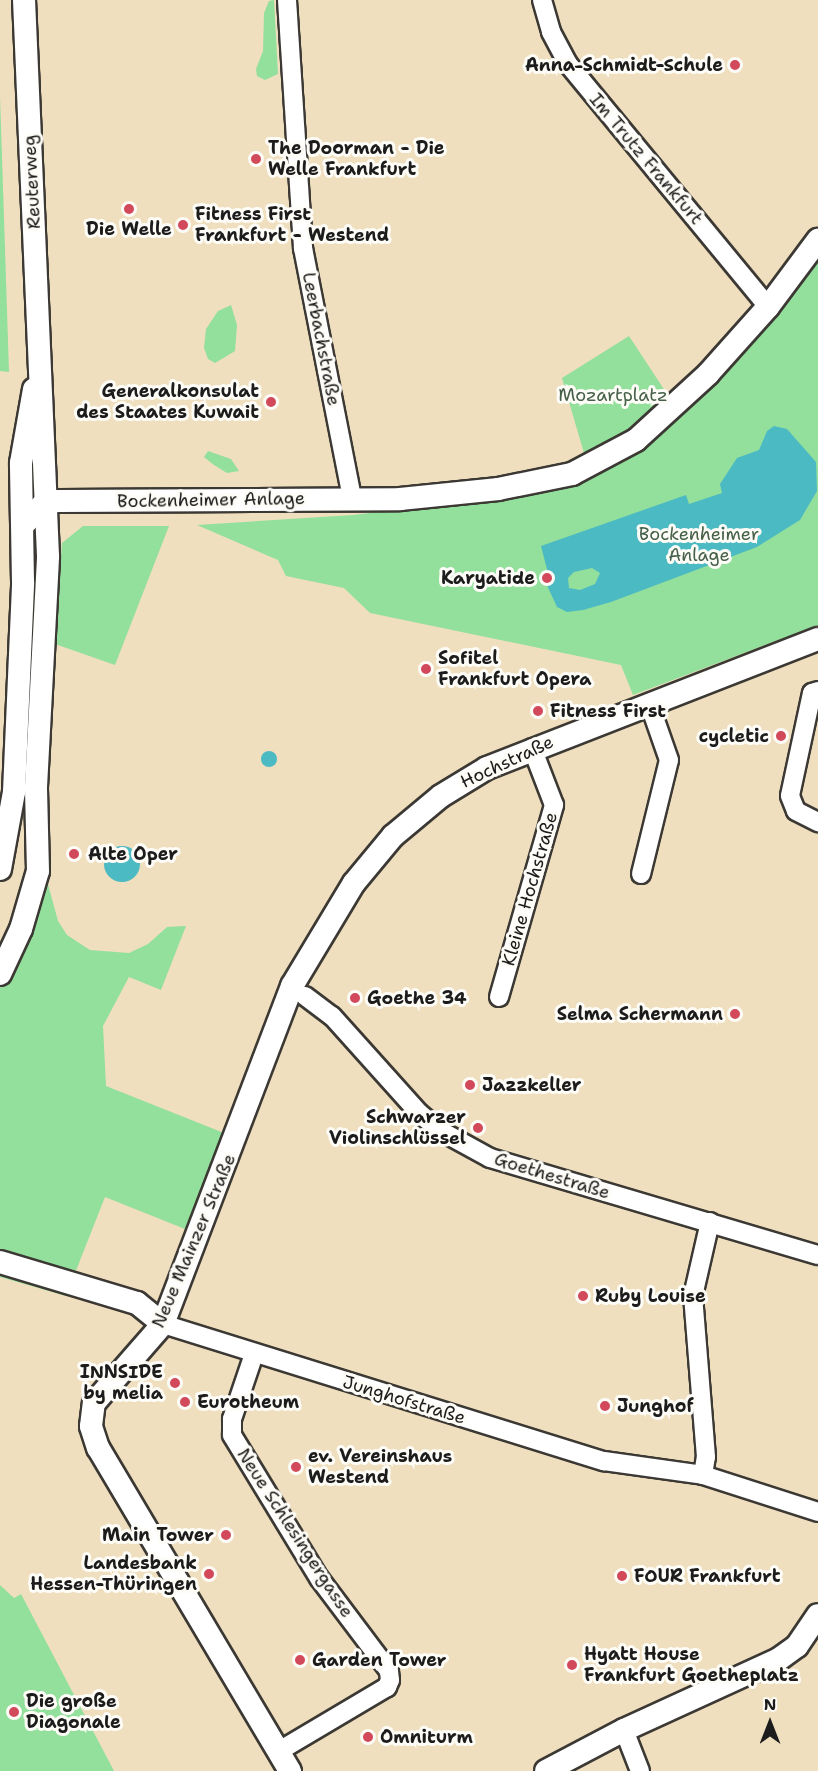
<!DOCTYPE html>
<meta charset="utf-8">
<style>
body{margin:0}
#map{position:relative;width:818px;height:1771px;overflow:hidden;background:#efdfbe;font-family:"Shantell Sans",sans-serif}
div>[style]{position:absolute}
.green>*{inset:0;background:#93df9c}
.water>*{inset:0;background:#4bbac3}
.round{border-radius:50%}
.roads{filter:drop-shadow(2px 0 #3c3934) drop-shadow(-2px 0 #3c3934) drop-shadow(0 2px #3c3934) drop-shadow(0 -2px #3c3934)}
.minor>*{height:18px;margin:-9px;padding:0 9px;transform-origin:9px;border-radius:9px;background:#fff}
.major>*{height:22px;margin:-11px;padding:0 11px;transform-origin:11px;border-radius:11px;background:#fff}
.dots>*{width:16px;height:16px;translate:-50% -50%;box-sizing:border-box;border:3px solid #fdfcf7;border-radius:50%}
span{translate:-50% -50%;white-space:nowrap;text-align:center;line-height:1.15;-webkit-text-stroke:6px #fdfcf7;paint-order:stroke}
.poi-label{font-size:18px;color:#1c1c1c;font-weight:700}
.right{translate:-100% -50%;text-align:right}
.left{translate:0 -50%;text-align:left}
.street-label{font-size:18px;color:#1c1c1c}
.park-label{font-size:18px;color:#466049}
.north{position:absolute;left:740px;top:1693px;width:60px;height:60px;-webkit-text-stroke:4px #fdfcf7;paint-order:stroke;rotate:0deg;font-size:16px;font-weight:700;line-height:24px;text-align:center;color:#1c1c1c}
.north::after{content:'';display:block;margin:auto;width:21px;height:27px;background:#1c1c1c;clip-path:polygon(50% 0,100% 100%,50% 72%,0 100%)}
</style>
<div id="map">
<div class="green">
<i style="clip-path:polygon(274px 0,278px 74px,265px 80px,257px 76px,256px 69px,263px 51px,264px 13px,269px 1px)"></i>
<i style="clip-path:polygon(0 96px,9px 372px,0 371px)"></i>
<i style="clip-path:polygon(818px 255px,818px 625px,633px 695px,621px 665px,370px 613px,344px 588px,286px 576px,278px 560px,197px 525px,353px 515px,498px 498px,638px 446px)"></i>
<i style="clip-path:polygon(231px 305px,237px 325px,235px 351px,215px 363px,208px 359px,204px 348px,206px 329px,218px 311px)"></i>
<i style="clip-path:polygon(629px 336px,669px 397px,632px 432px,586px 460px,562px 378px)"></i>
<i style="clip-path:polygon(208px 451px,231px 459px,239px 471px,227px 473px,214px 465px,204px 457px)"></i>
<i style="clip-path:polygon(83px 526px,169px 526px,115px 665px,55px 644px,62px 543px)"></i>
<i style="clip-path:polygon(45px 873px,58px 921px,67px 935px,90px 950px,129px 953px,148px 944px,167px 927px,186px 926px,161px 990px,129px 977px,103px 1026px,106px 1086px,229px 1135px,195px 1233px,105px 1197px,66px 1296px,0 1277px,0 974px)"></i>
<i style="clip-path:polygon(0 1585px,14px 1598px,21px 1594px,114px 1771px,0 1771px)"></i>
</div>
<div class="water">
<i style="clip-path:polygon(evenodd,774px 426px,787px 429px,816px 462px,817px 491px,800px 520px,757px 547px,611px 602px,583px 610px,567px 612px,557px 607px,545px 581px,549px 577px,541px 546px,686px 495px,689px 504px,722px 493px,720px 484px,737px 458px,759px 450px,767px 431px,774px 426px,592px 568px,600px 573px,595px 584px,580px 590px,569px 588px,568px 578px,574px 572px,592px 568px)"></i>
<i class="round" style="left:261px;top:751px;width:16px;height:16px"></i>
<i class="round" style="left:104px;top:846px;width:36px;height:36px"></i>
</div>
<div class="roads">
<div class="minor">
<i style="left:287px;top:0;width:249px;rotate:86.3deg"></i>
<i style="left:303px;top:248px;width:255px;rotate:78.9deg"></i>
<i style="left:542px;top:0;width:33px;rotate:74deg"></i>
<i style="left:551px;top:32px;width:36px;rotate:62deg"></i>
<i style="left:568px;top:64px;width:315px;rotate:50.5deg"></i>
<i style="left:818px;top:691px;width:6px;rotate:162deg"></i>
<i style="left:812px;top:693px;width:105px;rotate:102.1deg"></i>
<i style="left:790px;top:796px;width:16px;rotate:68deg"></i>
<i style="left:796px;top:811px;width:25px;rotate:27deg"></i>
<i style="left:641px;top:874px;width:117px;rotate:-76.2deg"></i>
<i style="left:669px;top:760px;width:60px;rotate:-109.3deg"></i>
<i style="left:305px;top:996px;width:34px;rotate:37deg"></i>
<i style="left:332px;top:1016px;width:130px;rotate:48.1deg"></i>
<i style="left:419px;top:1113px;width:26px;rotate:40deg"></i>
<i style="left:439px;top:1130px;width:58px;rotate:28.8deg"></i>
<i style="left:490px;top:1158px;width:342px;rotate:16.5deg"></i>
<i style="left:499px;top:997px;width:200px;rotate:-74deg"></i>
<i style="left:554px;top:805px;width:61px;rotate:-111.1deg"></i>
<i style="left:163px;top:1324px;width:462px;rotate:17.3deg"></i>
<i style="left:604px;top:1461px;width:100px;rotate:8deg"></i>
<i style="left:703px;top:1475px;width:121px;rotate:17.8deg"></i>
<i style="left:254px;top:1354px;width:69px;rotate:108.7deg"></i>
<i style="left:232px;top:1419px;width:16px;rotate:90deg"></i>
<i style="left:232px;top:1435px;width:167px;rotate:58.7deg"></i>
<i style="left:319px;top:1578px;width:116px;rotate:53deg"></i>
<i style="left:389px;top:1671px;width:9px;rotate:84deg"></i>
<i style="left:390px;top:1680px;width:8px;rotate:113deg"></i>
<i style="left:387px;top:1687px;width:126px;rotate:149.3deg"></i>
<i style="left:703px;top:1475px;width:18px;rotate:-81deg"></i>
<i style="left:706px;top:1457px;width:162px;rotate:-94.6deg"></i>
<i style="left:693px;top:1296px;width:76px;rotate:-77.1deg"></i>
<i style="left:624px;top:1730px;width:44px;rotate:68.7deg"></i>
</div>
<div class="major">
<i style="left:24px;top:524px;width:29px;rotate:-46deg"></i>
<i style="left:44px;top:503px;width:15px;rotate:-8deg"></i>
<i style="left:59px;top:501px;width:341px;rotate:-0.3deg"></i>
<i style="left:400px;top:499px;width:99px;rotate:-5.8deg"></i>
<i style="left:498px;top:489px;width:76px;rotate:-11.5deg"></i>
<i style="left:572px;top:474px;width:72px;rotate:-28deg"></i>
<i style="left:636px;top:440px;width:98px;rotate:-42.5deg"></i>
<i style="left:708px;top:374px;width:90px;rotate:-48.2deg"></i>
<i style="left:768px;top:307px;width:84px;rotate:-53.3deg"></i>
<i style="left:0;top:869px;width:78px;rotate:-79.7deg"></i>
<i style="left:14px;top:792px;width:210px;rotate:-87.5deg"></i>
<i style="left:23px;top:582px;width:119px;rotate:-91deg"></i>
<i style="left:21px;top:463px;width:75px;rotate:-80deg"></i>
<i style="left:0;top:974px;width:50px;rotate:-65deg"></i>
<i style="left:21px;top:929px;width:60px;rotate:-73.7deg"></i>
<i style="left:38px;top:871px;width:84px;rotate:-91.4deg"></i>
<i style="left:36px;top:787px;width:231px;rotate:-87deg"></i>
<i style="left:48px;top:556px;width:557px;rotate:-92.47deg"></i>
<i style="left:0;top:1262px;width:143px;rotate:16.7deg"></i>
<i style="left:137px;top:1303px;width:33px;rotate:39deg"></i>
<i style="left:290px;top:1771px;width:376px;rotate:-120.7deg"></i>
<i style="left:98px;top:1448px;width:23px;rotate:-108deg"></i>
<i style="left:91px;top:1426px;width:23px;rotate:-83deg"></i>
<i style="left:94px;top:1403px;width:105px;rotate:-48.9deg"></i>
<i style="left:163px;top:1324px;width:362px;rotate:-69.1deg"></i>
<i style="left:292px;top:986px;width:120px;rotate:-59deg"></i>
<i style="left:354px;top:883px;width:61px;rotate:-50.3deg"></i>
<i style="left:393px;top:836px;width:62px;rotate:-39.8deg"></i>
<i style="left:441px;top:796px;width:54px;rotate:-31.3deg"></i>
<i style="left:487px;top:768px;width:355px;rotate:-21.3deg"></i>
<i style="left:546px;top:1771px;width:88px;rotate:-27.7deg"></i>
<i style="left:624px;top:1730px;width:170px;rotate:-24.6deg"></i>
<i style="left:779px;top:1659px;width:22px;rotate:-36deg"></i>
<i style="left:797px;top:1646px;width:37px;rotate:-56deg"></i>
</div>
</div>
<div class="dots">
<i style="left:735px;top:65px;background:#d1495b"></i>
<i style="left:256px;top:159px;background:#d1495b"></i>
<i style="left:129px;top:209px;background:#d1495b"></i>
<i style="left:183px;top:225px;background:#d1495b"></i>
<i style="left:271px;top:402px;background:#d1495b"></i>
<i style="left:547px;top:578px;background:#d1495b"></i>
<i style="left:426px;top:669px;background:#d1495b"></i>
<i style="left:538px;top:711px;background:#d1495b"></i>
<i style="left:781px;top:736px;background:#d1495b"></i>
<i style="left:74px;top:854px;background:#d1495b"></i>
<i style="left:355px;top:998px;background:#d1495b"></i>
<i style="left:735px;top:1014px;background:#d1495b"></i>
<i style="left:470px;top:1085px;background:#d1495b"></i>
<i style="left:478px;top:1128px;background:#d1495b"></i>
<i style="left:583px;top:1296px;background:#d1495b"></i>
<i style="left:175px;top:1383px;background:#d1495b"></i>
<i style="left:185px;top:1402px;background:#d1495b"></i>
<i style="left:605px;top:1406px;background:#d1495b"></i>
<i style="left:296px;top:1467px;background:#d1495b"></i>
<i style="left:226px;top:1535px;background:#d1495b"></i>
<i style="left:209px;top:1574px;background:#d1495b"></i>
<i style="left:622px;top:1576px;background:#d1495b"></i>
<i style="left:300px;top:1660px;background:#d1495b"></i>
<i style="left:572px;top:1665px;background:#d1495b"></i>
<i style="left:14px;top:1712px;background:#d1495b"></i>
<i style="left:368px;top:1737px;background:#d1495b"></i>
</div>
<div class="poi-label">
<span class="right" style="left:723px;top:65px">Anna-Schmidt-Schule</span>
<span class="left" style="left:268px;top:159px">The Doorman - Die<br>Welle Frankfurt</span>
<span class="left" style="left:195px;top:225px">Fitness First<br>Frankfurt - Westend</span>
<span style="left:129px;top:229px">Die Welle</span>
<span class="right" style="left:259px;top:402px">Generalkonsulat<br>des Staates Kuwait</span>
<span class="right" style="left:535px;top:578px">Karyatide</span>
<span class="left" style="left:438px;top:669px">Sofitel<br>Frankfurt Opera</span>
<span class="left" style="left:550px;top:711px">Fitness First</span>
<span class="right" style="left:769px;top:736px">cycletic</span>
<span class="left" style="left:88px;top:854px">Alte Oper</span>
<span class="left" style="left:367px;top:998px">Goethe 34</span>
<span class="right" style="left:723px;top:1014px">Selma Schermann</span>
<span class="left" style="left:482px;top:1085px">Jazzkeller</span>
<span class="right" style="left:466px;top:1128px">Schwarzer<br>Violinschlüssel</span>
<span class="left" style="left:595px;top:1296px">Ruby Louise</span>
<span class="right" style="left:163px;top:1383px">INNSIDE<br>by melia</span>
<span class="left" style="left:197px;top:1402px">Eurotheum</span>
<span class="left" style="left:617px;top:1406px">Junghof</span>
<span class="left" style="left:308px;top:1467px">ev. Vereinshaus<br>Westend</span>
<span class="right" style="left:214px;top:1535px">Main Tower</span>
<span class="right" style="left:197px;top:1574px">Landesbank<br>Hessen-Thüringen</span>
<span class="left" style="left:634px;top:1576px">FOUR Frankfurt</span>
<span class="left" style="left:584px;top:1665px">Hyatt House<br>Frankfurt Goetheplatz</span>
<span class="left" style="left:312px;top:1660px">Garden Tower</span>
<span class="left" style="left:26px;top:1712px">Die große<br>Diagonale</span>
<span class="left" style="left:380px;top:1737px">Omniturm</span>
</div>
<div class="street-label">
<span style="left:646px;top:159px;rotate:50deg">Im Trutz Frankfurt</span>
<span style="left:32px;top:182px;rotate:-93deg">Reuterweg</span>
<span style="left:321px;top:339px;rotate:79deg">Leerbachstraße</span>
<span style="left:211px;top:500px;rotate:-1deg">Bockenheimer Anlage</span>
<span style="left:507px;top:762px;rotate:-25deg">Hochstraße</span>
<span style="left:530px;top:889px;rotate:-74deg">Kleine Hochstraße</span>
<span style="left:552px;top:1176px;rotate:17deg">Goethestraße</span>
<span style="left:194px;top:1241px;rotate:-67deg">Neue Mainzer Straße</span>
<span style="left:404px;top:1400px;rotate:17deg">Junghofstraße</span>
<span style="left:295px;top:1533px;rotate:57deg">Neue Schlesingergasse</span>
</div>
<div class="park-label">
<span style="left:613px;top:395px">Mozartplatz</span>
<span style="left:699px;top:545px">Bockenheimer<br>Anlage</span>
</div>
<div class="north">N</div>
</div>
